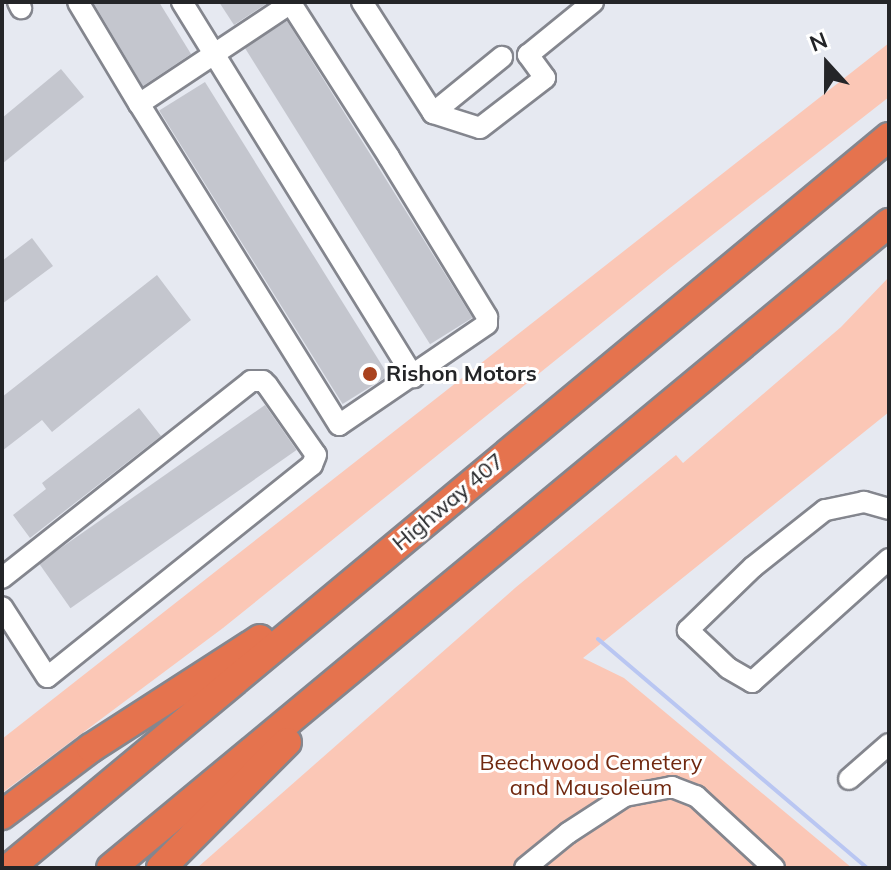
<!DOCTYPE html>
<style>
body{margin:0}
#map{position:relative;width:891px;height:870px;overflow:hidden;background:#e6e9f1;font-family:Mulish,sans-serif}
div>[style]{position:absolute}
.green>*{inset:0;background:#fbc7b6}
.stream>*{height:4px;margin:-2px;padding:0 2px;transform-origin:2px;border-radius:2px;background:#b9c6f2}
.building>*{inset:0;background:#c4c6ce;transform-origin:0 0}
.roads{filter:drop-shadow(2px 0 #84868e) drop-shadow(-2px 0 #84868e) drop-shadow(0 2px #84868e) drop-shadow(0 -2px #84868e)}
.minor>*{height:20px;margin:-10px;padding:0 10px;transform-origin:10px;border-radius:10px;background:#fff}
.highway>*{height:28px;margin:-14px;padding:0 14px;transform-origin:14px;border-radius:14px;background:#e5734e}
.dots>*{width:22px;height:22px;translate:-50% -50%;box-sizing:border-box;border:4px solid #fff;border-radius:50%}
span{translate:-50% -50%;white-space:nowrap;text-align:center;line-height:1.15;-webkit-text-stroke:6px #fff;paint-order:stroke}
.poi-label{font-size:22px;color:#242528;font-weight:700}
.left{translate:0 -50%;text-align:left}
.street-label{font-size:22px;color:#242528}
.park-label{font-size:22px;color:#70280f}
.frame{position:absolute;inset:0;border:4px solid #242528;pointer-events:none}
.north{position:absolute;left:787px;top:24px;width:80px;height:80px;-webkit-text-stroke:6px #fff;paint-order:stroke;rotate:339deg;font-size:22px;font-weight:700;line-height:32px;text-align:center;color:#242528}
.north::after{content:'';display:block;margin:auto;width:28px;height:36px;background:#242528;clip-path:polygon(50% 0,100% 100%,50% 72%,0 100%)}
</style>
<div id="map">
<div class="green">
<i style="clip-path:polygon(889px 43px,889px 97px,670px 268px,223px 628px,2px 793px,2px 739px)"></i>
<i style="clip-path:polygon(889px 277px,889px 412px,583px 658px,624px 678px,852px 868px,197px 868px,515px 588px,676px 455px,683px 463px,841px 327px)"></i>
</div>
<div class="stream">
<i style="left:598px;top:639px;width:353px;rotate:40.4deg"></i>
</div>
<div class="building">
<i style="clip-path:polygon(93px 2px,159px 2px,191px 54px,143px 86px)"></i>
<i style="clip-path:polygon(219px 2px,269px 2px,234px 25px)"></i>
<i style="left:287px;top:21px;width:350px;height:50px;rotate:58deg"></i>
<i style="clip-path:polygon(61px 69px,84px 97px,2px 164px,2px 118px)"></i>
<i style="left:205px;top:82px;width:346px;height:54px;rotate:58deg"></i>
<i style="clip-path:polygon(32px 238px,53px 266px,2px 304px,2px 261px)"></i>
<i style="clip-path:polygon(157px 275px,191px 320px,52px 432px,42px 420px,2px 451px,2px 397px)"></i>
<i style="left:265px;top:405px;width:55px;height:276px;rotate:55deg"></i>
<i style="clip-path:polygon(139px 408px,161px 436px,30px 538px,13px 515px,46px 489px,42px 483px)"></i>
</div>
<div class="roads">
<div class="minor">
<i style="left:18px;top:2px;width:7px;rotate:63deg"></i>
<i style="left:78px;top:2px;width:119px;rotate:59.1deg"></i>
<i style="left:182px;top:2px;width:441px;rotate:58.3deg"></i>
<i style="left:290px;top:2px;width:184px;rotate:57.4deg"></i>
<i style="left:389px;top:157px;width:188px;rotate:58.5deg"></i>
<i style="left:487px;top:317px;width:7px;rotate:90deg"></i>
<i style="left:487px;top:324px;width:179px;rotate:145.7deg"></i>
<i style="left:339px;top:425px;width:378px;rotate:-121.9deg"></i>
<i style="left:139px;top:104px;width:182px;rotate:-33.6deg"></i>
<i style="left:362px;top:2px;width:132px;rotate:57.4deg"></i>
<i style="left:433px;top:113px;width:49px;rotate:17.7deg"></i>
<i style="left:480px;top:128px;width:82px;rotate:-37.6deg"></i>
<i style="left:545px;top:78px;width:29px;rotate:-126deg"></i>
<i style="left:528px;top:55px;width:84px;rotate:-39.2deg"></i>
<i style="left:433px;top:113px;width:89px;rotate:-39.1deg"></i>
<i style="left:889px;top:509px;width:26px;rotate:-164deg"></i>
<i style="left:864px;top:502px;width:40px;rotate:168deg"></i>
<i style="left:825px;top:510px;width:92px;rotate:141.6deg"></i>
<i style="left:753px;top:567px;width:91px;rotate:135.9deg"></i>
<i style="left:688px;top:630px;width:55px;rotate:43.5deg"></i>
<i style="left:728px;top:668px;width:28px;rotate:30deg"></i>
<i style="left:752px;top:682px;width:184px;rotate:-41.9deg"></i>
<i style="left:2px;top:578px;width:318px;rotate:-38.3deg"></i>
<i style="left:251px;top:381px;width:12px"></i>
<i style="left:263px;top:381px;width:6px;rotate:45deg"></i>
<i style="left:267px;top:385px;width:85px;rotate:55deg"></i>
<i style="left:316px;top:455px;width:11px;rotate:112deg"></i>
<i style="left:312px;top:465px;width:339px;rotate:141.3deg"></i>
<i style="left:47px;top:677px;width:83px;rotate:-122.7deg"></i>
<i style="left:849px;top:779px;width:53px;rotate:-41.2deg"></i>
<i style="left:525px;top:868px;width:55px;rotate:-39.1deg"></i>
<i style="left:568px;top:833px;width:68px;rotate:-33deg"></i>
<i style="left:625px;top:796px;width:48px;rotate:-10.8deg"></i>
<i style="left:672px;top:787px;width:26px;rotate:21deg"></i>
<i style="left:696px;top:796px;width:106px;rotate:42.7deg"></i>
</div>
<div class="highway">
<i style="left:2px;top:815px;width:111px;rotate:-37deg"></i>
<i style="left:91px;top:748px;width:201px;rotate:-32.8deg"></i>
<i style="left:9px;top:868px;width:1144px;rotate:-39.72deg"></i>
<i style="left:111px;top:868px;width:1011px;rotate:-39.66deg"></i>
<i style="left:161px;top:868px;width:178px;rotate:-45deg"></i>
</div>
</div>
<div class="dots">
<i style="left:370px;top:374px;background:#a9421e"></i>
</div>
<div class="poi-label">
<span class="left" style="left:386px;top:374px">Rishon Motors</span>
</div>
<div class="street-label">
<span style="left:448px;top:502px;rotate:-40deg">Highway 407</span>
</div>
<div class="park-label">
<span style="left:591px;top:775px">Beechwood Cemetery<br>and Mausoleum</span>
</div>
<div class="frame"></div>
<div class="north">N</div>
</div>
